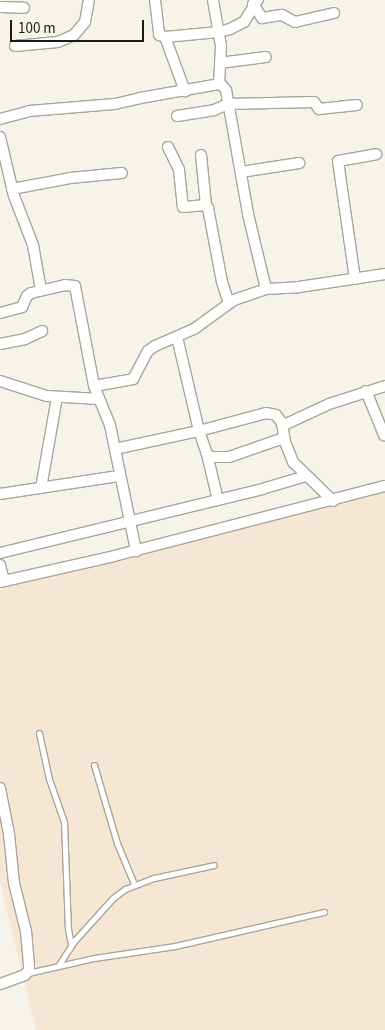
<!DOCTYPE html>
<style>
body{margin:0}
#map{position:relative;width:385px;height:1030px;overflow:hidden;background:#f6f3ea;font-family:"Source Sans 3",sans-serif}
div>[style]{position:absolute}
.industrial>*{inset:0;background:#f5e7d3}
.roads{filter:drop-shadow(1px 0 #a8a59d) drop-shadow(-1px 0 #a8a59d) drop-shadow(0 1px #a8a59d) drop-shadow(0 -1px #a8a59d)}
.lane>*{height:5px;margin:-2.5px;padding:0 2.5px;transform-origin:2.5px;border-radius:2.5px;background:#fff}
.street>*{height:10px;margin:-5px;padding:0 5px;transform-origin:5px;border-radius:5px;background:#fff}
span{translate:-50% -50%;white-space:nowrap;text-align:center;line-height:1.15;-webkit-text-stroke:4px #f6f3ea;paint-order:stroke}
.scale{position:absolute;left:10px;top:20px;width:134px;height:22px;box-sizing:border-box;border:2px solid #1a1917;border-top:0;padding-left:6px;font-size:15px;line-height:18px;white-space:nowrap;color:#1a1917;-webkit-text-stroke:4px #f6f3ea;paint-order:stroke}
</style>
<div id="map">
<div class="industrial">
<i style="clip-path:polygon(385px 492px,385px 1030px,36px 1030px,0 882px,0 589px)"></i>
</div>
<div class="roads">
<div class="lane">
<i style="left:39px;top:733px;width:47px;rotate:77.7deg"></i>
<i style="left:49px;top:779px;width:46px;rotate:70.8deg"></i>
<i style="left:64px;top:822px;width:107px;rotate:87.9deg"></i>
<i style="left:68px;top:929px;width:16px;rotate:79deg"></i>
<i style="left:94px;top:765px;width:81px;rotate:73.6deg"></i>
<i style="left:117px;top:843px;width:44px;rotate:67.5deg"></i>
<i style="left:58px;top:966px;width:31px;rotate:-57deg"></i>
<i style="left:75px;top:940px;width:57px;rotate:-47.9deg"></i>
<i style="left:113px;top:898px;width:15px;rotate:-37deg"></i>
<i style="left:125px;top:889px;width:31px;rotate:-21deg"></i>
<i style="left:154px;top:878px;width:61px;rotate:-12.2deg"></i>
<i style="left:28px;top:973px;width:68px;rotate:-12.8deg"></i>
<i style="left:94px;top:958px;width:82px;rotate:-8.4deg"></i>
<i style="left:175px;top:946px;width:153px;rotate:-12.9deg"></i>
</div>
<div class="street">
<i style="left:155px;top:0;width:35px;rotate:83deg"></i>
<i style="left:159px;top:35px;width:6px;rotate:18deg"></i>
<i style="left:165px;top:37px;width:58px;rotate:69.7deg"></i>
<i style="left:213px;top:0;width:47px;rotate:80.1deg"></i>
<i style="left:221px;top:46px;width:36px;rotate:93deg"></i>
<i style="left:219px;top:82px;width:11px;rotate:49deg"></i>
<i style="left:226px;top:90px;width:126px;rotate:79.9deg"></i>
<i style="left:248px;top:214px;width:77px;rotate:76.5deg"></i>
<i style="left:253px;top:4px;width:17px;rotate:57deg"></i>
<i style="left:262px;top:18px;width:20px;rotate:-9deg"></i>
<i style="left:282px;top:15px;width:15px;rotate:28deg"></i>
<i style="left:295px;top:22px;width:40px;rotate:-13deg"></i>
<i style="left:0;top:7px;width:24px;rotate:2deg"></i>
<i style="left:165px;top:37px;width:54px;rotate:-5.3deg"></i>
<i style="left:219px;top:32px;width:11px;rotate:-15deg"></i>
<i style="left:230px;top:29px;width:16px;rotate:-27deg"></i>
<i style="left:244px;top:22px;width:26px;rotate:-58deg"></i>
<i style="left:15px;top:46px;width:43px;rotate:-5.3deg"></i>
<i style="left:58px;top:42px;width:17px;rotate:-24deg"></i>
<i style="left:74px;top:35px;width:17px;rotate:-50deg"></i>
<i style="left:85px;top:22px;width:22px;rotate:-80deg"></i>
<i style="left:220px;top:63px;width:46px;rotate:-7.4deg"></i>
<i style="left:177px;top:116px;width:37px;rotate:-9deg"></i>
<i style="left:214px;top:110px;width:15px;rotate:-23deg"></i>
<i style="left:228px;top:104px;width:86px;rotate:-1.3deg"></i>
<i style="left:314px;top:102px;width:9px;rotate:54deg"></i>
<i style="left:319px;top:109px;width:38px;rotate:-6deg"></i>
<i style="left:0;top:119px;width:30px;rotate:-15deg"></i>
<i style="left:29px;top:111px;width:86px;rotate:-4.7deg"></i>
<i style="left:115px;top:104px;width:26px;rotate:-13deg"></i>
<i style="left:140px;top:98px;width:80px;rotate:-10deg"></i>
<i style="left:0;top:137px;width:61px;rotate:76.7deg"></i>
<i style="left:14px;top:196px;width:53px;rotate:68.8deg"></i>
<i style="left:33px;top:245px;width:46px;rotate:79.9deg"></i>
<i style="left:168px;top:147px;width:25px;rotate:64deg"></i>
<i style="left:179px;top:170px;width:37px;rotate:84deg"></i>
<i style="left:183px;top:207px;width:23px;rotate:-5deg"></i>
<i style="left:206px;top:205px;width:4px;rotate:56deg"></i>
<i style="left:208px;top:208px;width:75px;rotate:79.3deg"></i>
<i style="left:222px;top:282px;width:22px;rotate:72deg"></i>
<i style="left:201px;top:155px;width:50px;rotate:84.3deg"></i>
<i style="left:241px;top:172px;width:59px;rotate:-8.8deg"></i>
<i style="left:12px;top:189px;width:59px;rotate:-10.7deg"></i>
<i style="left:70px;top:178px;width:52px;rotate:-5.5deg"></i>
<i style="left:355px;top:279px;width:119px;rotate:-98.2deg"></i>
<i style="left:338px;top:161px;width:39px;rotate:-10deg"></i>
<i style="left:0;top:313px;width:23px;rotate:-15deg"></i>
<i style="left:22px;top:307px;width:12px;rotate:-66deg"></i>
<i style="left:27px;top:296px;width:5px;rotate:-37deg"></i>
<i style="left:31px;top:293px;width:35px;rotate:-13deg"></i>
<i style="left:65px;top:285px;width:10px;rotate:6deg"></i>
<i style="left:75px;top:286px;width:102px;rotate:79.2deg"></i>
<i style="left:94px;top:386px;width:42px;rotate:67.7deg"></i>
<i style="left:110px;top:425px;width:129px;rotate:78.3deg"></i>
<i style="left:177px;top:337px;width:97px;rotate:76.8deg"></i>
<i style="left:199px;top:431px;width:24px;rotate:71deg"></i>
<i style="left:207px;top:454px;width:5px;rotate:37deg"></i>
<i style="left:211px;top:457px;width:18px"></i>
<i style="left:229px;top:457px;width:58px;rotate:-19.1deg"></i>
<i style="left:0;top:344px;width:25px;rotate:-11deg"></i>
<i style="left:25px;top:339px;width:19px;rotate:-25deg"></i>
<i style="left:0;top:381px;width:49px;rotate:17.7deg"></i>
<i style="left:47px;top:396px;width:52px;rotate:3.3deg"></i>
<i style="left:94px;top:386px;width:40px;rotate:-10deg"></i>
<i style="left:133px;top:379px;width:32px;rotate:-62deg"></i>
<i style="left:148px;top:351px;width:9px;rotate:-36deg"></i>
<i style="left:155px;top:346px;width:43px;rotate:-23.6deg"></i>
<i style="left:194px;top:329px;width:49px;rotate:-35.9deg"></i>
<i style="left:234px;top:300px;width:34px;rotate:-19deg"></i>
<i style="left:266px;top:289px;width:33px;rotate:-3deg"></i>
<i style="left:299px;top:287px;width:87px;rotate:-8.6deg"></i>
<i style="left:366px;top:391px;width:48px;rotate:67.8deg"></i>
<i style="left:282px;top:423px;width:19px;rotate:81deg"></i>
<i style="left:285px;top:442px;width:22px;rotate:68deg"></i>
<i style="left:293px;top:462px;width:56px;rotate:44.3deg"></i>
<i style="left:115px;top:449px;width:86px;rotate:-12.1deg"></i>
<i style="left:199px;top:431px;width:69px;rotate:-15deg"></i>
<i style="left:266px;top:413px;width:10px;rotate:11deg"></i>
<i style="left:276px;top:415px;width:10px;rotate:53deg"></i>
<i style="left:282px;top:423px;width:4px;rotate:14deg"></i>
<i style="left:286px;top:424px;width:47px;rotate:-24.9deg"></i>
<i style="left:329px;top:404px;width:59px;rotate:-17.8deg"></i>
<i style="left:207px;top:454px;width:47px;rotate:76.6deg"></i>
<i style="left:41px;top:488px;width:92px;rotate:-80deg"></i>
<i style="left:0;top:494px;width:120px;rotate:-8.6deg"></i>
<i style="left:0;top:553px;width:270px;rotate:-13.7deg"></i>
<i style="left:262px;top:489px;width:46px;rotate:-16.5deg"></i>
<i style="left:0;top:565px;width:16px;rotate:76deg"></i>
<i style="left:0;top:582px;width:117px;rotate:-12.8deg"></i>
<i style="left:114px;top:556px;width:280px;rotate:-14.5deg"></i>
<i style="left:0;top:788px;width:47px;rotate:78.9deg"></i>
<i style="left:9px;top:834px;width:49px;rotate:84.2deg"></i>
<i style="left:14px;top:883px;width:49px;rotate:76deg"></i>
<i style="left:26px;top:931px;width:33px;rotate:85deg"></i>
<i style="left:29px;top:964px;width:6px;rotate:90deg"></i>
<i style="left:29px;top:970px;width:6px;rotate:129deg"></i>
<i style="left:25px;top:975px;width:27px;rotate:160deg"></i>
</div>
</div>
<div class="scale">100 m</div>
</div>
